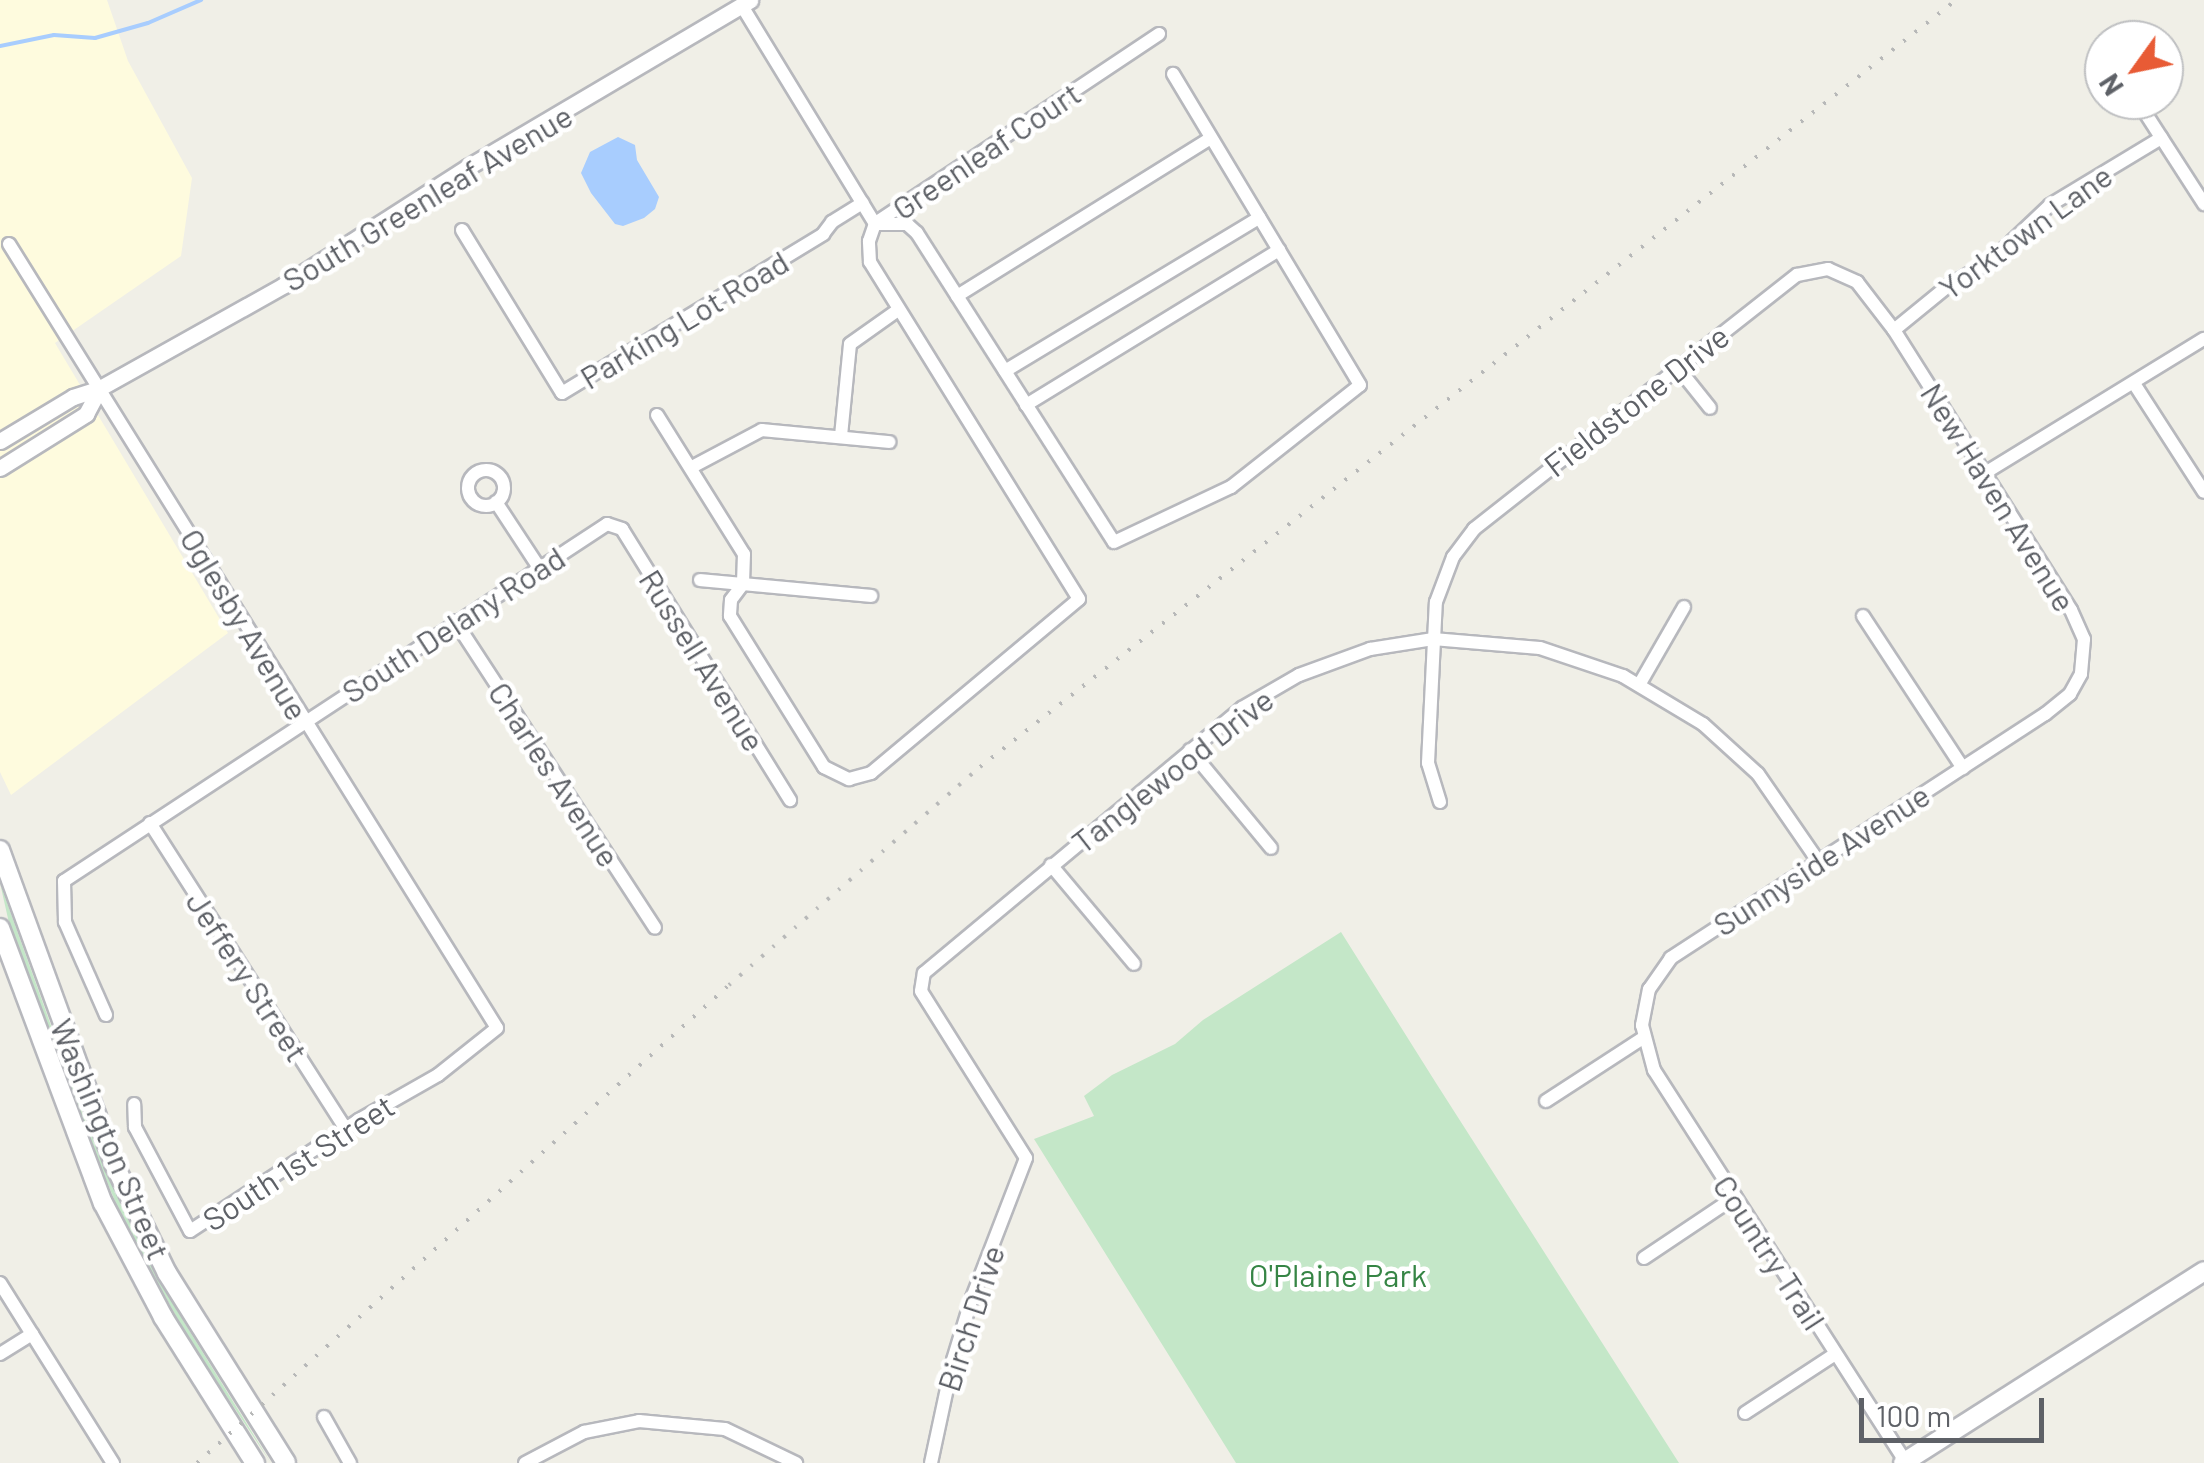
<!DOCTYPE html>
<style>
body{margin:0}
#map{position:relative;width:2204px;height:1463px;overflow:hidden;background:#f0efe7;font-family:Barlow,sans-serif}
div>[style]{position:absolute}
.commercial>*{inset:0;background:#fefbde}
.green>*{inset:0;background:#c4e7c8}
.water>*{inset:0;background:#a8cdfe}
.stream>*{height:4px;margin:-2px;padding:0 2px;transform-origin:2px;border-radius:2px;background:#a8cdfe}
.roads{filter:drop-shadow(2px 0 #b7b8bd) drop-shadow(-2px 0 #b7b8bd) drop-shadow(0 2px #b7b8bd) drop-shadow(0 -2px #b7b8bd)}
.minor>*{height:12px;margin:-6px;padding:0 6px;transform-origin:6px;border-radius:6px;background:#fff}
.minor>.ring{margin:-6px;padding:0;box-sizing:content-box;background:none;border:12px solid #fff;border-radius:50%}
.tertiary>*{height:15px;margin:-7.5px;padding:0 7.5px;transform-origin:7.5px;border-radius:7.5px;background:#fff}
.secondary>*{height:18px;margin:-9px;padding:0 9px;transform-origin:9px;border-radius:9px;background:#fff}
.rail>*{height:4px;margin-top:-2px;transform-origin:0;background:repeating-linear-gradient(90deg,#b7b8b8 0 2.5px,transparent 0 14.5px)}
span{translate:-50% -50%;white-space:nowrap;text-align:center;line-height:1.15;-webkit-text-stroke:9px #fff;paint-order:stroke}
.street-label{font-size:32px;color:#5e6167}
.park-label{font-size:32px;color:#368545}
.north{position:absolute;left:2084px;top:20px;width:100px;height:100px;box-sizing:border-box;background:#fff;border:2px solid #bfc0c2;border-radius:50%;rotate:237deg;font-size:28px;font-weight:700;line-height:40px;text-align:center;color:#5e6167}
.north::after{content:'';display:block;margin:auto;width:35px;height:45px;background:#e85b35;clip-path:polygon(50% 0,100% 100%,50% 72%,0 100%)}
.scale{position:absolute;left:1859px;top:1398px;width:185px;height:45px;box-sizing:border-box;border:5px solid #5e6167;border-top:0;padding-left:12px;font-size:30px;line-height:35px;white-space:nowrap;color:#5e6167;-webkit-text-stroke:8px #fff;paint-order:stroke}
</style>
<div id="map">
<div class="commercial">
<i style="clip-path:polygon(0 0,107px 0,128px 61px,192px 178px,181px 256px,55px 343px,228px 633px,11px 795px,0 772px)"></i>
</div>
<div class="green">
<i style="clip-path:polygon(0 883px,83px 1115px,124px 1212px,184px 1322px,271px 1463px,188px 1338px,122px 1218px,69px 1091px,9px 923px)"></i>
<i style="clip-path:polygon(1341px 932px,1436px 1083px,1679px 1463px,1236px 1463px,1034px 1139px,1094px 1116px,1084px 1096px,1112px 1075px,1175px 1044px,1203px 1020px)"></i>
</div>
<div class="water">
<i style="clip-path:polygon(618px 137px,635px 145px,637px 160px,659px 197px,655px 209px,644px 218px,623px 226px,615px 224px,591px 193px,581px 173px,590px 152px)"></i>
</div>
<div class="stream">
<i style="left:0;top:46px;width:55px;rotate:-11.5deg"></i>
<i style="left:54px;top:35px;width:41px;rotate:4.2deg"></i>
<i style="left:95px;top:38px;width:55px;rotate:-15.8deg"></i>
<i style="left:148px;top:23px;width:58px;rotate:-23.5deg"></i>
</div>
<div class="roads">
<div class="minor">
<i style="left:742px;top:6px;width:255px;rotate:58.6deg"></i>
<i style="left:2137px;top:100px;width:124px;rotate:57.2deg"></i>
<i style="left:877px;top:222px;width:339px;rotate:-33.7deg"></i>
<i style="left:875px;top:224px;width:32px"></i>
<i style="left:907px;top:224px;width:13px;rotate:42deg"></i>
<i style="left:917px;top:233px;width:366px;rotate:57.5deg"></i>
<i style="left:1114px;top:542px;width:129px;rotate:-25.2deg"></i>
<i style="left:1231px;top:487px;width:164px;rotate:-38.3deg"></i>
<i style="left:1360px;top:385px;width:363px;rotate:-121deg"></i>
<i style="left:462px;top:230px;width:191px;rotate:58.5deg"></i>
<i style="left:562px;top:393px;width:306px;rotate:-31.3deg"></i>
<i style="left:823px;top:234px;width:15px;rotate:-53deg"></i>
<i style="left:832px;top:222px;width:36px;rotate:-32deg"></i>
<i style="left:9px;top:244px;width:923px;rotate:58.1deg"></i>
<i style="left:497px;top:1028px;width:75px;rotate:141.5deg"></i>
<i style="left:438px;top:1075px;width:91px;rotate:150.3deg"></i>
<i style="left:359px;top:1120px;width:202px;rotate:146.7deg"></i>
<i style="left:190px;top:1231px;width:118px;rotate:-117.9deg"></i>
<i style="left:135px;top:1127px;width:23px;rotate:-92deg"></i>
<i style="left:957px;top:296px;width:299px;rotate:-31.9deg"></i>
<i style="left:1894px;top:330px;width:70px;rotate:-39.2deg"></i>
<i style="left:1948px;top:286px;width:50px;rotate:-30.2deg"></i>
<i style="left:1991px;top:261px;width:81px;rotate:-43.5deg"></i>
<i style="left:2050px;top:205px;width:130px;rotate:-31.1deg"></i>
<i style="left:1678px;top:368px;width:51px;rotate:51.3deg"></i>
<i style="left:1005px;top:371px;width:297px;rotate:-31.1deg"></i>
<i style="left:2135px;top:385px;width:127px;rotate:57.2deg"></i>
<i style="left:1026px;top:405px;width:297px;rotate:-31.5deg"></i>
<i style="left:657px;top:415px;width:164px;rotate:58deg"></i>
<i style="left:744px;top:554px;width:30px;rotate:92deg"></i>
<i style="left:743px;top:584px;width:20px;rotate:127deg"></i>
<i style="left:731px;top:600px;width:16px;rotate:94deg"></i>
<i style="left:730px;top:616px;width:178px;rotate:58.1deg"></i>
<i style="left:824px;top:767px;width:28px;rotate:26deg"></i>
<i style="left:849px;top:779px;width:23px;rotate:-15deg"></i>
<i style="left:871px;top:773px;width:271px;rotate:-39.9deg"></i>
<i style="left:1079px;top:599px;width:397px;rotate:-121.8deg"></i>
<i style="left:870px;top:262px;width:21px;rotate:-93deg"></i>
<i style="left:869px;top:241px;width:18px;rotate:-71deg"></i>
<i style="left:841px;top:436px;width:92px;rotate:-84.4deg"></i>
<i style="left:850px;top:344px;width:59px;rotate:-35.3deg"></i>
<i style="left:692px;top:467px;width:79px;rotate:-27.9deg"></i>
<i style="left:762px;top:430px;width:128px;rotate:5.4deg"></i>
<i class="ring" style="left:468px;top:470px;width:24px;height:24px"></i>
<i style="left:1985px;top:473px;width:257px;rotate:-31.5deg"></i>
<i style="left:496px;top:502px;width:77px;rotate:56.7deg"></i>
<i style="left:700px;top:580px;width:172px;rotate:5.3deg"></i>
<i style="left:1863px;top:616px;width:182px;rotate:56.7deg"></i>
<i style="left:455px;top:621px;width:366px;rotate:56.9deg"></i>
<i style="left:1639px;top:685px;width:90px;rotate:-60deg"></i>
<i style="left:1190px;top:750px;width:127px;rotate:50.4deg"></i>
<i style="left:1440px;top:802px;width:41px;rotate:-107.1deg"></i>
<i style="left:1428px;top:763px;width:161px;rotate:-87.2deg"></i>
<i style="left:1436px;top:602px;width:48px;rotate:-69.3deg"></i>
<i style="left:1453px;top:557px;width:35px;rotate:-53deg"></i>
<i style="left:1474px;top:529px;width:411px;rotate:-38.2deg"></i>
<i style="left:1797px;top:275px;width:32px;rotate:-11deg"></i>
<i style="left:1828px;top:269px;width:32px;rotate:24deg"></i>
<i style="left:1857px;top:282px;width:61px;rotate:52.4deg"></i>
<i style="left:1894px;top:330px;width:331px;rotate:57.7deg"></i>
<i style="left:2071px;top:610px;width:32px;rotate:66deg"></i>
<i style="left:2084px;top:639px;width:35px;rotate:95deg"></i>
<i style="left:2081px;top:674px;width:23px;rotate:119deg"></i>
<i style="left:2070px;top:694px;width:32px;rotate:141deg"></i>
<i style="left:2045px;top:714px;width:447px;rotate:146.9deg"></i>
<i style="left:1671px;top:958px;width:38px;rotate:125deg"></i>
<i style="left:1649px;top:989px;width:37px;rotate:101deg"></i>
<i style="left:1642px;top:1025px;width:47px;rotate:75.1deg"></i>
<i style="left:1654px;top:1070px;width:467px;rotate:57.3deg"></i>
<i style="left:150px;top:823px;width:363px;rotate:57.4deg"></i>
<i style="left:1051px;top:865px;width:129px;rotate:50deg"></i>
<i style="left:106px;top:1015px;width:102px;rotate:-113.8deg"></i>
<i style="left:65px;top:922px;width:41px;rotate:-91.4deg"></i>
<i style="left:64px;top:881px;width:650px;rotate:-33.32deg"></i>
<i style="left:607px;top:524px;width:16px;rotate:18deg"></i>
<i style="left:622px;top:529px;width:319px;rotate:58.2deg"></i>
<i style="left:1546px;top:1101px;width:116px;rotate:-33deg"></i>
<i style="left:1644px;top:1258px;width:110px;rotate:-33.8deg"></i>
<i style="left:0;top:1283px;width:213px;rotate:57.9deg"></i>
<i style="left:0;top:1354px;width:38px;rotate:-32deg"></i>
<i style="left:1745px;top:1413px;width:108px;rotate:-33.2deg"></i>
<i style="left:324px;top:1417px;width:53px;rotate:60.5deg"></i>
<i style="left:525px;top:1463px;width:67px;rotate:-27.7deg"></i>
<i style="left:584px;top:1432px;width:56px;rotate:-11.3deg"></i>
<i style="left:639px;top:1421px;width:86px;rotate:5.3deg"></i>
<i style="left:725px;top:1429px;width:79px;rotate:25.6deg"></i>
<i style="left:931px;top:1463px;width:105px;rotate:-77.9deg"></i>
<i style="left:953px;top:1360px;width:65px;rotate:-73deg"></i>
<i style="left:972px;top:1298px;width:150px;rotate:-68.9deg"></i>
<i style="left:1026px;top:1158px;width:197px;rotate:-122.2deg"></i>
<i style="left:921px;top:991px;width:18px;rotate:-81deg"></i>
<i style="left:924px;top:973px;width:414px;rotate:-39.8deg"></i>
<i style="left:1242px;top:708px;width:66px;rotate:-30.1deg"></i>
<i style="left:1299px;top:675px;width:76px;rotate:-20.1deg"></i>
<i style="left:1370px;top:649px;width:64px;rotate:-9deg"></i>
<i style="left:1433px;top:639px;width:107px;rotate:4.8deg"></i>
<i style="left:1540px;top:648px;width:88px;rotate:18.6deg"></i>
<i style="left:1623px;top:676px;width:93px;rotate:31deg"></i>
<i style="left:1703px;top:724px;width:74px;rotate:42.3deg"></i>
<i style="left:1758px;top:774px;width:106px;rotate:55.4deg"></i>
</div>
<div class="tertiary">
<i style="left:0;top:441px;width:85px;rotate:-31.1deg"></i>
<i style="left:73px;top:397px;width:28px;rotate:-18deg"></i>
<i style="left:100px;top:388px;width:211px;rotate:-29.2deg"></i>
<i style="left:284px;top:285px;width:219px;rotate:-32.7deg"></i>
<i style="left:468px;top:167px;width:328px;rotate:-30.6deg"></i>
<i style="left:0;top:468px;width:102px;rotate:-32.1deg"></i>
<i style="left:86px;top:414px;width:30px;rotate:-62deg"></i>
</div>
<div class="secondary">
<i style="left:0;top:850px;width:334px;rotate:70deg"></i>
<i style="left:114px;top:1164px;width:121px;rotate:64.1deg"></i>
<i style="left:167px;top:1273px;width:224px;rotate:57.9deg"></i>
<i style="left:0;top:928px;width:294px;rotate:69.5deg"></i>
<i style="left:103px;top:1203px;width:129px;rotate:62.2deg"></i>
<i style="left:163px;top:1317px;width:173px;rotate:57.8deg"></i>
<i style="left:1903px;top:1463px;width:357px;rotate:-32.5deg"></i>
</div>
</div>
<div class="rail">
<i style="left:197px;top:1463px;width:715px;rotate:-41.94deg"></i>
<i style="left:729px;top:985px;width:332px;rotate:-41deg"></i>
<i style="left:980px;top:767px;width:1241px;rotate:-38.16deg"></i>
</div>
<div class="street-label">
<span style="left:986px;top:150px;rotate:-34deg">Greenleaf Court</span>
<span style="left:427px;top:197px;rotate:-31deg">South Greenleaf Avenue</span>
<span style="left:2025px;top:231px;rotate:-36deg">Yorktown Lane</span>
<span style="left:684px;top:319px;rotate:-31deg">Parking Lot Road</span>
<span style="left:1636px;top:400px;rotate:-38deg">Fieldstone Drive</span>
<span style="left:1999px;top:497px;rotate:58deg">New Haven Avenue</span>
<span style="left:245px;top:624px;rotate:59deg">Oglesby Avenue</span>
<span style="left:453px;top:624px;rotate:-33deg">South Delany Road</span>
<span style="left:703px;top:660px;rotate:58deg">Russell Avenue</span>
<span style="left:1172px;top:770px;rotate:-38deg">Tanglewood Drive</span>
<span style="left:555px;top:774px;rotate:57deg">Charles Avenue</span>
<span style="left:1821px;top:859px;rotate:-33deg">Sunnyside Avenue</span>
<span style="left:248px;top:976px;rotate:57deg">Jeffery Street</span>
<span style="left:111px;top:1139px;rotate:67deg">Washington Street</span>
<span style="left:298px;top:1162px;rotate:-33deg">South 1st Street</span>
<span style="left:1770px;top:1252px;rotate:57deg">Country Trail</span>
<span style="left:970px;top:1318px;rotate:-72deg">Birch Drive</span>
</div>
<div class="park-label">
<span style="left:1338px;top:1274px">O'Plaine Park</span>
</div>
<div class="north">N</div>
<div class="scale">100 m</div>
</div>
